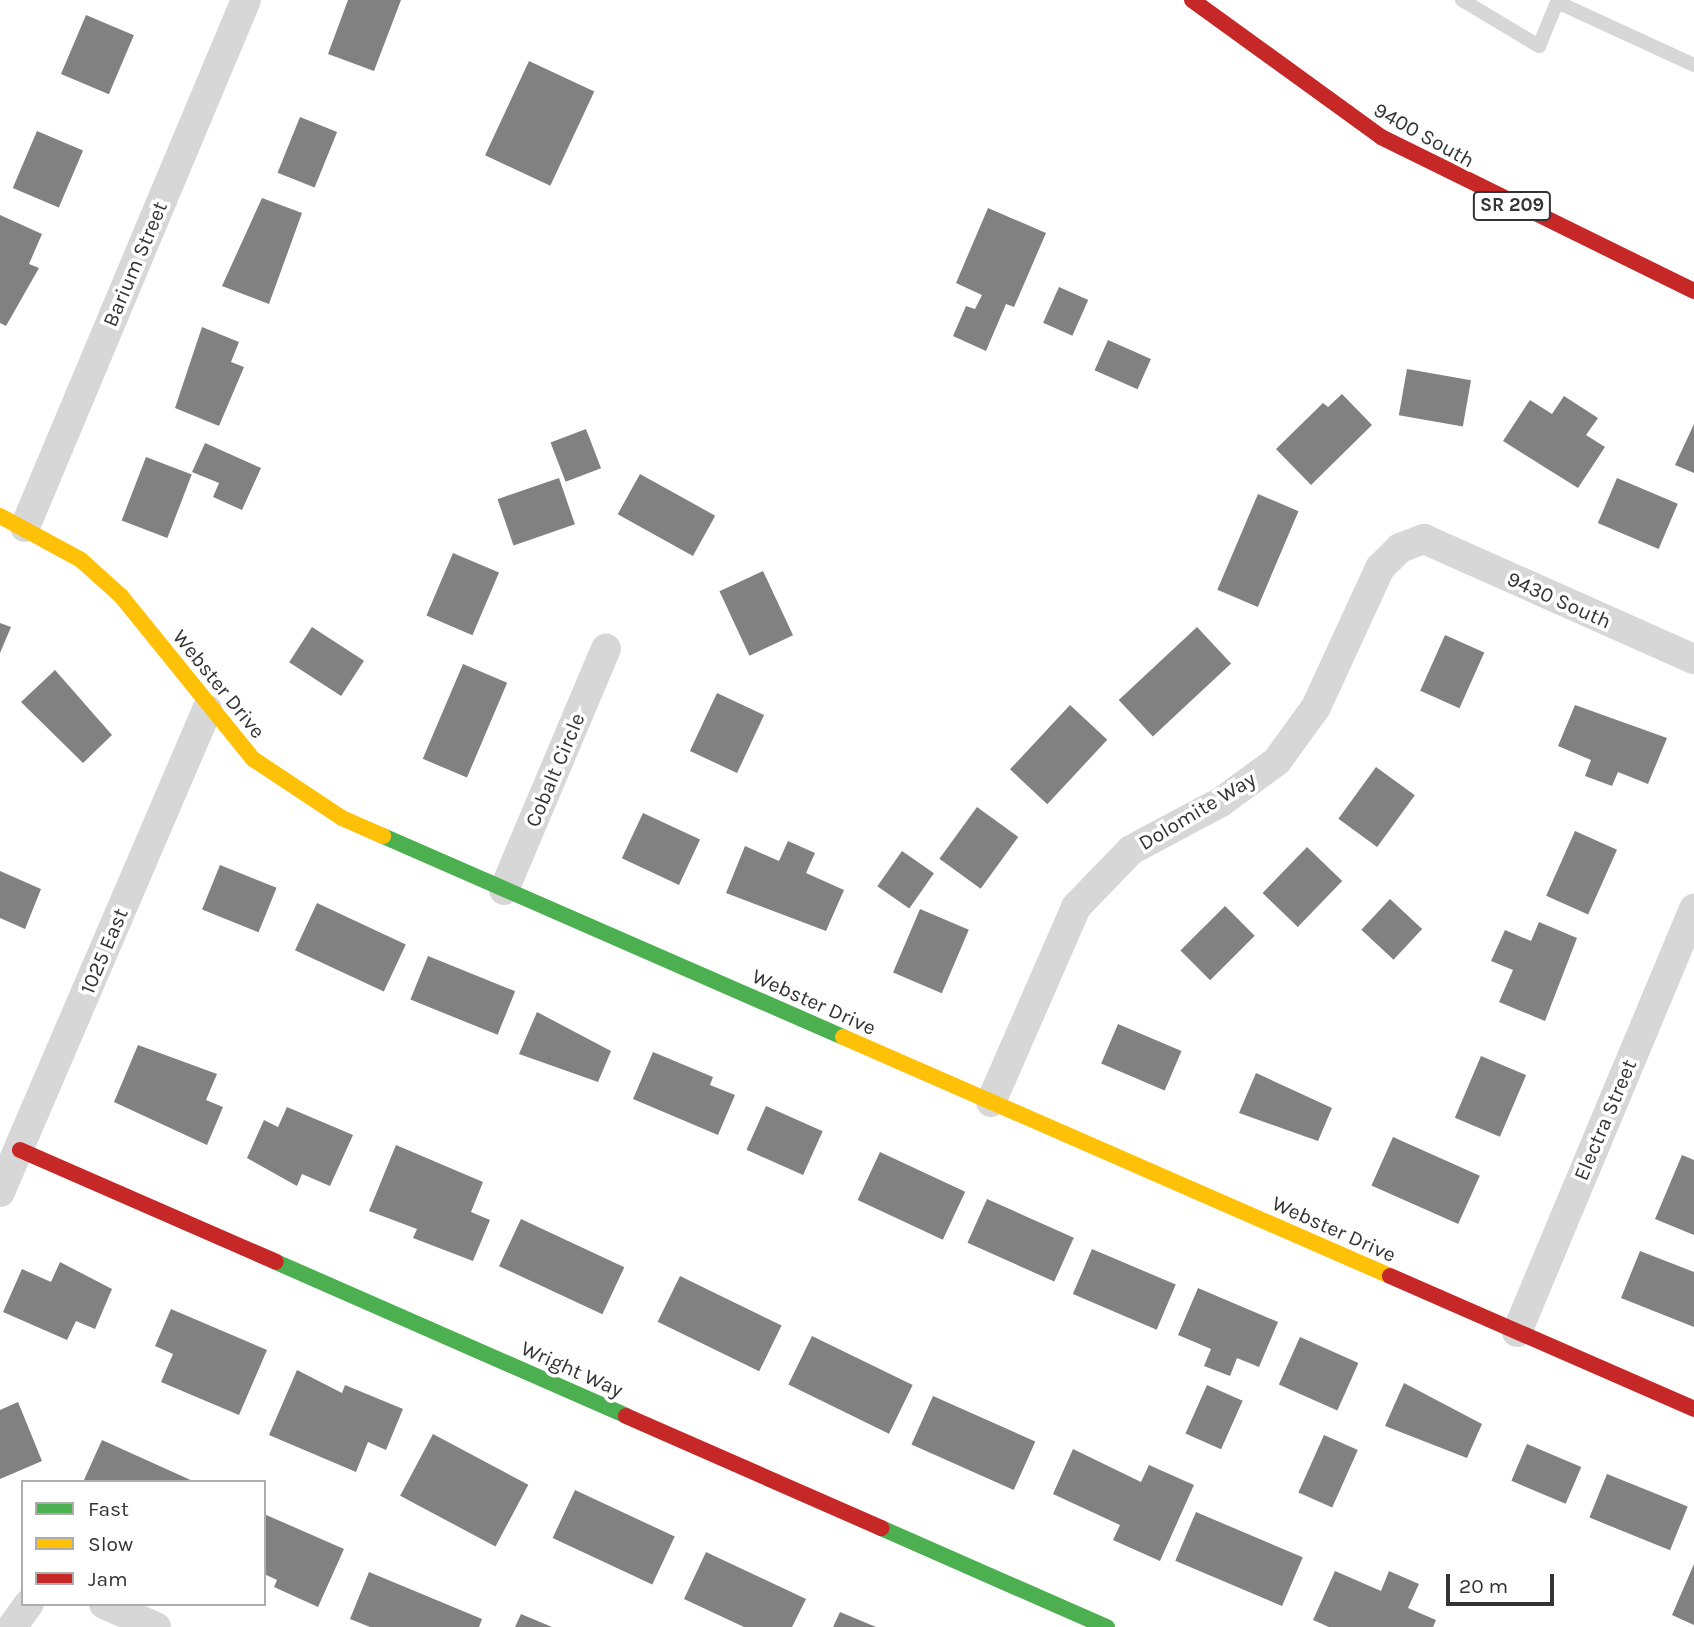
<!DOCTYPE html>
<style>
body{margin:0}
#map{position:relative;width:1694px;height:1627px;overflow:hidden;background:#fff;font-family:Karla,sans-serif}
div>[style]{position:absolute}
.building>*{inset:0;background:#818181;transform-origin:0 0}
.lane>*{height:14px;margin:-7px;padding:0 7px;transform-origin:7px;border-radius:7px;background:#d7d7d7}
.street>*{height:30px;margin:-15px;padding:0 15px;transform-origin:15px;border-radius:15px;background:#d7d7d7}
.fast>*{height:16px;margin:-8px;padding:0 8px;transform-origin:8px;border-radius:8px;background:#4caf50}
.slow>*{height:16px;margin:-8px;padding:0 8px;transform-origin:8px;border-radius:8px;background:#ffc107}
.jam>*{height:16px;margin:-8px;padding:0 8px;transform-origin:8px;border-radius:8px;background:#c62828}
span{translate:-50% -50%;white-space:nowrap;text-align:center;line-height:1.15;-webkit-text-stroke:7px #fff;paint-order:stroke}
.shield-label span{padding:2px 5px;background:#fff;border:2px solid;border-radius:5px;-webkit-text-stroke-width:0}
.shield-label{font-size:19px;color:#333;font-weight:700}
.street-label{font-size:21px;color:#333}
.legend{position:absolute;left:21px;top:1480px;width:245px;height:126px;box-sizing:border-box;background:#fff;border:2px solid #adadad;margin:0;padding:9px 12px;list-style:none;font-size:21px;color:#333}
.legend li{display:flex;align-items:center;gap:14px;height:35px}
.legend b{width:35px;border:2px solid #adadad}
.scale{position:absolute;left:1446px;top:1574px;width:108px;height:32px;box-sizing:border-box;border:4px solid #333;border-top:0;padding-left:9px;font-size:21px;line-height:24px;white-space:nowrap;color:#333;-webkit-text-stroke:5px #fff;paint-order:stroke}
</style>
<div id="map">
<div class="building">
<i style="clip-path:polygon(348px 0,401px 0,374px 71px,328px 54px)"></i>
<i style="left:86px;top:15px;width:52px;height:64px;rotate:23deg"></i>
<i style="left:529px;top:61px;width:72px;height:104px;rotate:25deg"></i>
<i style="left:300px;top:117px;width:40px;height:60px;rotate:22deg"></i>
<i style="left:37px;top:131px;width:50px;height:62px;rotate:23deg"></i>
<i style="clip-path:polygon(262px 198px,302px 213px,269px 304px,222px 286px)"></i>
<i style="clip-path:polygon(988px 208px,1046px 233px,1014px 307px,1006px 304px,986px 351px,953px 336px,966px 306px,975px 309px,982px 295px,956px 283px)"></i>
<i style="clip-path:polygon(0 215px,42px 234px,29px 264px,39px 268px,6px 326px,0 323px)"></i>
<i style="left:1059px;top:287px;width:32px;height:39px;rotate:24deg"></i>
<i style="clip-path:polygon(202px 327px,239px 342px,231px 362px,244px 367px,219px 426px,175px 408px)"></i>
<i style="left:1108px;top:340px;width:47px;height:33px;rotate:24deg"></i>
<i style="left:1407px;top:369px;width:65px;height:47px;rotate:10deg"></i>
<i style="clip-path:polygon(1342px 394px,1372px 425px,1311px 485px,1276px 449px,1323px 403px,1328px 407px)"></i>
<i style="clip-path:polygon(1564px 396px,1598px 418px,1586px 435px,1605px 447px,1578px 488px,1503px 441px,1530px 400px,1552px 414px)"></i>
<i style="clip-path:polygon(1694px 424px,1694px 473px,1675px 465px)"></i>
<i style="left:586px;top:429px;width:42px;height:38px;rotate:69deg"></i>
<i style="clip-path:polygon(205px 443px,261px 468px,242px 510px,213px 497px,219px 483px,192px 472px)"></i>
<i style="left:146px;top:457px;width:49px;height:68px;rotate:21deg"></i>
<i style="left:640px;top:474px;width:86px;height:46px;rotate:29deg"></i>
<i style="left:559px;top:478px;width:49px;height:65px;rotate:71deg"></i>
<i style="left:1617px;top:478px;width:66px;height:49px;rotate:23deg"></i>
<i style="left:1258px;top:494px;width:44px;height:104px;rotate:23deg"></i>
<i style="left:453px;top:553px;width:50px;height:68px;rotate:23deg"></i>
<i style="left:763px;top:571px;width:71px;height:48px;rotate:65deg"></i>
<i style="clip-path:polygon(0 623px,11px 627px,0 653px)"></i>
<i style="left:312px;top:627px;width:62px;height:42px;rotate:33deg"></i>
<i style="left:1197px;top:627px;width:50px;height:107px;rotate:47deg"></i>
<i style="left:1445px;top:635px;width:43px;height:61px;rotate:24deg"></i>
<i style="left:463px;top:664px;width:48px;height:103px;rotate:23deg"></i>
<i style="clip-path:polygon(55px 670px,112px 735px,83px 763px,21px 702px)"></i>
<i style="left:717px;top:693px;width:52px;height:64px;rotate:25deg"></i>
<i style="left:1070px;top:705px;width:51px;height:88px;rotate:43deg"></i>
<i style="clip-path:polygon(1575px 705px,1667px 738px,1648px 784px,1618px 772px,1612px 786px,1585px 776px,1591px 760px,1558px 746px)"></i>
<i style="left:1376px;top:767px;width:48px;height:64px;rotate:36deg"></i>
<i style="left:977px;top:807px;width:51px;height:64px;rotate:36deg"></i>
<i style="left:643px;top:813px;width:63px;height:50px;rotate:25deg"></i>
<i style="left:1575px;top:831px;width:46px;height:71px;rotate:24deg"></i>
<i style="clip-path:polygon(788px 841px,815px 853px,806px 873px,844px 890px,826px 931px,726px 893px,745px 846px,779px 861px)"></i>
<i style="left:1307px;top:847px;width:49px;height:64px;rotate:44deg"></i>
<i style="left:902px;top:851px;width:39px;height:43px;rotate:35deg"></i>
<i style="left:220px;top:865px;width:61px;height:48px;rotate:22deg"></i>
<i style="clip-path:polygon(0 871px,41px 889px,25px 929px,0 918px)"></i>
<i style="left:1390px;top:899px;width:44px;height:42px;rotate:43deg"></i>
<i style="left:317px;top:903px;width:98px;height:52px;rotate:25deg"></i>
<i style="left:1225px;top:906px;width:42px;height:63px;rotate:45deg"></i>
<i style="left:920px;top:909px;width:53px;height:69px;rotate:23deg"></i>
<i style="clip-path:polygon(1539px 922px,1577px 938px,1545px 1021px,1499px 1002px,1513px 970px,1491px 961px,1505px 930px,1531px 941px)"></i>
<i style="left:428px;top:956px;width:94px;height:47px;rotate:22deg"></i>
<i style="clip-path:polygon(537px 1012px,611px 1051px,598px 1082px,519px 1054px)"></i>
<i style="left:1118px;top:1024px;width:69px;height:43px;rotate:23deg"></i>
<i style="clip-path:polygon(138px 1045px,217px 1074px,206px 1100px,223px 1107px,207px 1145px,114px 1102px)"></i>
<i style="clip-path:polygon(653px 1052px,713px 1077px,710px 1085px,735px 1095px,718px 1135px,633px 1099px)"></i>
<i style="left:1481px;top:1056px;width:49px;height:67px;rotate:23deg"></i>
<i style="clip-path:polygon(1256px 1073px,1332px 1108px,1318px 1141px,1239px 1113px)"></i>
<i style="left:766px;top:1106px;width:62px;height:48px;rotate:24deg"></i>
<i style="clip-path:polygon(287px 1107px,353px 1135px,330px 1186px,302px 1174px,297px 1186px,247px 1158px,264px 1120px,278px 1127px)"></i>
<i style="left:1393px;top:1137px;width:95px;height:53px;rotate:24deg"></i>
<i style="clip-path:polygon(396px 1145px,483px 1182px,471px 1212px,490px 1220px,473px 1261px,413px 1238px,417px 1229px,369px 1211px)"></i>
<i style="left:880px;top:1152px;width:94px;height:53px;rotate:25deg"></i>
<i style="clip-path:polygon(1682px 1155px,1694px 1160px,1694px 1235px,1655px 1219px)"></i>
<i style="left:987px;top:1199px;width:95px;height:48px;rotate:24deg"></i>
<i style="left:521px;top:1219px;width:114px;height:52px;rotate:25deg"></i>
<i style="left:1092px;top:1249px;width:91px;height:49px;rotate:23deg"></i>
<i style="clip-path:polygon(1640px 1251px,1694px 1272px,1694px 1327px,1621px 1298px)"></i>
<i style="clip-path:polygon(60px 1262px,112px 1289px,95px 1329px,76px 1321px,67px 1340px,3px 1312px,22px 1269px,51px 1282px)"></i>
<i style="left:680px;top:1276px;width:113px;height:51px;rotate:26deg"></i>
<i style="clip-path:polygon(1198px 1288px,1278px 1322px,1259px 1367px,1237px 1358px,1230px 1376px,1204px 1366px,1211px 1349px,1178px 1335px)"></i>
<i style="clip-path:polygon(171px 1309px,267px 1350px,239px 1415px,161px 1382px,173px 1354px,155px 1346px)"></i>
<i style="left:812px;top:1336px;width:112px;height:54px;rotate:26deg"></i>
<i style="left:1300px;top:1337px;width:64px;height:52px;rotate:24deg"></i>
<i style="clip-path:polygon(297px 1370px,342px 1393px,345px 1385px,403px 1409px,386px 1450px,368px 1442px,356px 1472px,269px 1435px)"></i>
<i style="clip-path:polygon(1404px 1383px,1482px 1424px,1467px 1458px,1385px 1426px)"></i>
<i style="left:1207px;top:1385px;width:39px;height:53px;rotate:24deg"></i>
<i style="left:933px;top:1396px;width:112px;height:53px;rotate:24deg"></i>
<i style="clip-path:polygon(18px 1402px,42px 1461px,0 1479px,0 1410px)"></i>
<i style="left:433px;top:1434px;width:108px;height:70px;rotate:28deg"></i>
<i style="left:1324px;top:1435px;width:37px;height:63px;rotate:24deg"></i>
<i style="clip-path:polygon(102px 1440px,195px 1482px,83px 1482px)"></i>
<i style="left:1527px;top:1444px;width:59px;height:40px;rotate:23deg"></i>
<i style="clip-path:polygon(1073px 1449px,1141px 1482px,1149px 1465px,1194px 1485px,1160px 1561px,1113px 1540px,1120px 1525px,1053px 1494px)"></i>
<i style="left:1607px;top:1474px;width:87px;height:47px;rotate:22deg"></i>
<i style="left:575px;top:1490px;width:110px;height:53px;rotate:25deg"></i>
<i style="left:1196px;top:1512px;width:116px;height:53px;rotate:23deg"></i>
<i style="clip-path:polygon(264px 1514px,344px 1549px,318px 1607px,274px 1587px,277px 1580px,264px 1574px)"></i>
<i style="clip-path:polygon(706px 1552px,806px 1599px,792px 1627px,744px 1627px,684px 1599px)"></i>
<i style="clip-path:polygon(1694px 1564px,1694px 1625px,1672px 1615px)"></i>
<i style="clip-path:polygon(1335px 1571px,1381px 1591px,1389px 1571px,1419px 1584px,1408px 1608px,1436px 1620px,1433px 1627px,1329px 1627px,1313px 1620px)"></i>
<i style="clip-path:polygon(369px 1572px,482px 1619px,479px 1627px,370px 1627px,350px 1619px)"></i>
<i style="clip-path:polygon(840px 1612px,876px 1627px,833px 1627px)"></i>
<i style="clip-path:polygon(521px 1614px,552px 1627px,515px 1627px)"></i>
</div>
<div class="lane">
<i style="left:1462px;top:0;width:90px;rotate:30.9deg"></i>
<i style="left:1539px;top:46px;width:50px;rotate:-67.6deg"></i>
<i style="left:1557px;top:2px;width:151px;rotate:24.7deg"></i>
</div>
<div class="street">
<i style="left:25px;top:527px;width:571px;rotate:-67.25deg"></i>
<i style="left:504px;top:890px;width:262px;rotate:-67.1deg"></i>
<i style="left:991px;top:1102px;width:213px;rotate:-66.4deg"></i>
<i style="left:1076px;top:907px;width:79px;rotate:-46deg"></i>
<i style="left:1131px;top:850px;width:102px;rotate:-28.1deg"></i>
<i style="left:1221px;top:802px;width:69px;rotate:-36.2deg"></i>
<i style="left:1277px;top:761px;width:67px;rotate:-54.2deg"></i>
<i style="left:1316px;top:707px;width:153px;rotate:-65.3deg"></i>
<i style="left:1380px;top:568px;width:28px;rotate:-45deg"></i>
<i style="left:1400px;top:548px;width:26px;rotate:-21deg"></i>
<i style="left:1424px;top:539px;width:295px;rotate:24deg"></i>
<i style="left:0;top:1192px;width:525px;rotate:-66.76deg"></i>
<i style="left:1517px;top:1332px;width:459px;rotate:-67.3deg"></i>
<i style="left:104px;top:1604px;width:57px;rotate:23.9deg"></i>
<i style="left:12px;top:1627px;width:29px;rotate:-54deg"></i>
</div>
<div class="fast">
<i style="left:383px;top:836px;width:502px;rotate:23.6deg"></i>
<i style="left:276px;top:1262px;width:382px;rotate:23.7deg"></i>
<i style="left:881px;top:1528px;width:247px;rotate:23.7deg"></i>
</div>
<div class="slow">
<i style="left:0;top:516px;width:92px;rotate:28.5deg"></i>
<i style="left:81px;top:560px;width:54px;rotate:42deg"></i>
<i style="left:121px;top:596px;width:210px;rotate:51deg"></i>
<i style="left:253px;top:759px;width:107px;rotate:33.5deg"></i>
<i style="left:342px;top:818px;width:45px;rotate:23.7deg"></i>
<i style="left:843px;top:1037px;width:597px;rotate:23.6deg"></i>
</div>
<div class="jam">
<i style="left:1192px;top:0;width:233px;rotate:35.9deg"></i>
<i style="left:1381px;top:137px;width:349px;rotate:26.2deg"></i>
<i style="left:20px;top:1150px;width:279px;rotate:23.6deg"></i>
<i style="left:1390px;top:1276px;width:332px;rotate:23.6deg"></i>
<i style="left:626px;top:1416px;width:279px;rotate:23.7deg"></i>
</div>
<div class="shield-label">
<span style="left:1512px;top:206px">SR 209</span>
</div>
<div class="street-label">
<span style="left:1424px;top:135px;rotate:29deg">9400 South</span>
<span style="left:135px;top:264px;rotate:-67deg">Barium Street</span>
<span style="left:1559px;top:600px;rotate:24deg">9430 South</span>
<span style="left:219px;top:684px;rotate:51deg">Webster Drive</span>
<span style="left:555px;top:770px;rotate:-67deg">Cobalt Circle</span>
<span style="left:1197px;top:811px;rotate:-31deg">Dolomite Way</span>
<span style="left:104px;top:951px;rotate:-67deg">1025 East</span>
<span style="left:814px;top:1002px;rotate:24deg">Webster Drive</span>
<span style="left:1605px;top:1120px;rotate:-67deg">Electra Street</span>
<span style="left:1334px;top:1229px;rotate:24deg">Webster Drive</span>
<span style="left:572px;top:1369px;rotate:24deg">Wright Way</span>
</div>
<ul class="legend">
<li><b style="height:9px;background:#4caf50"></b>Fast</li>
<li><b style="height:9px;background:#ffc107"></b>Slow</li>
<li><b style="height:9px;background:#c62828"></b>Jam</li>
</ul>
<div class="scale">20 m</div>
</div>
